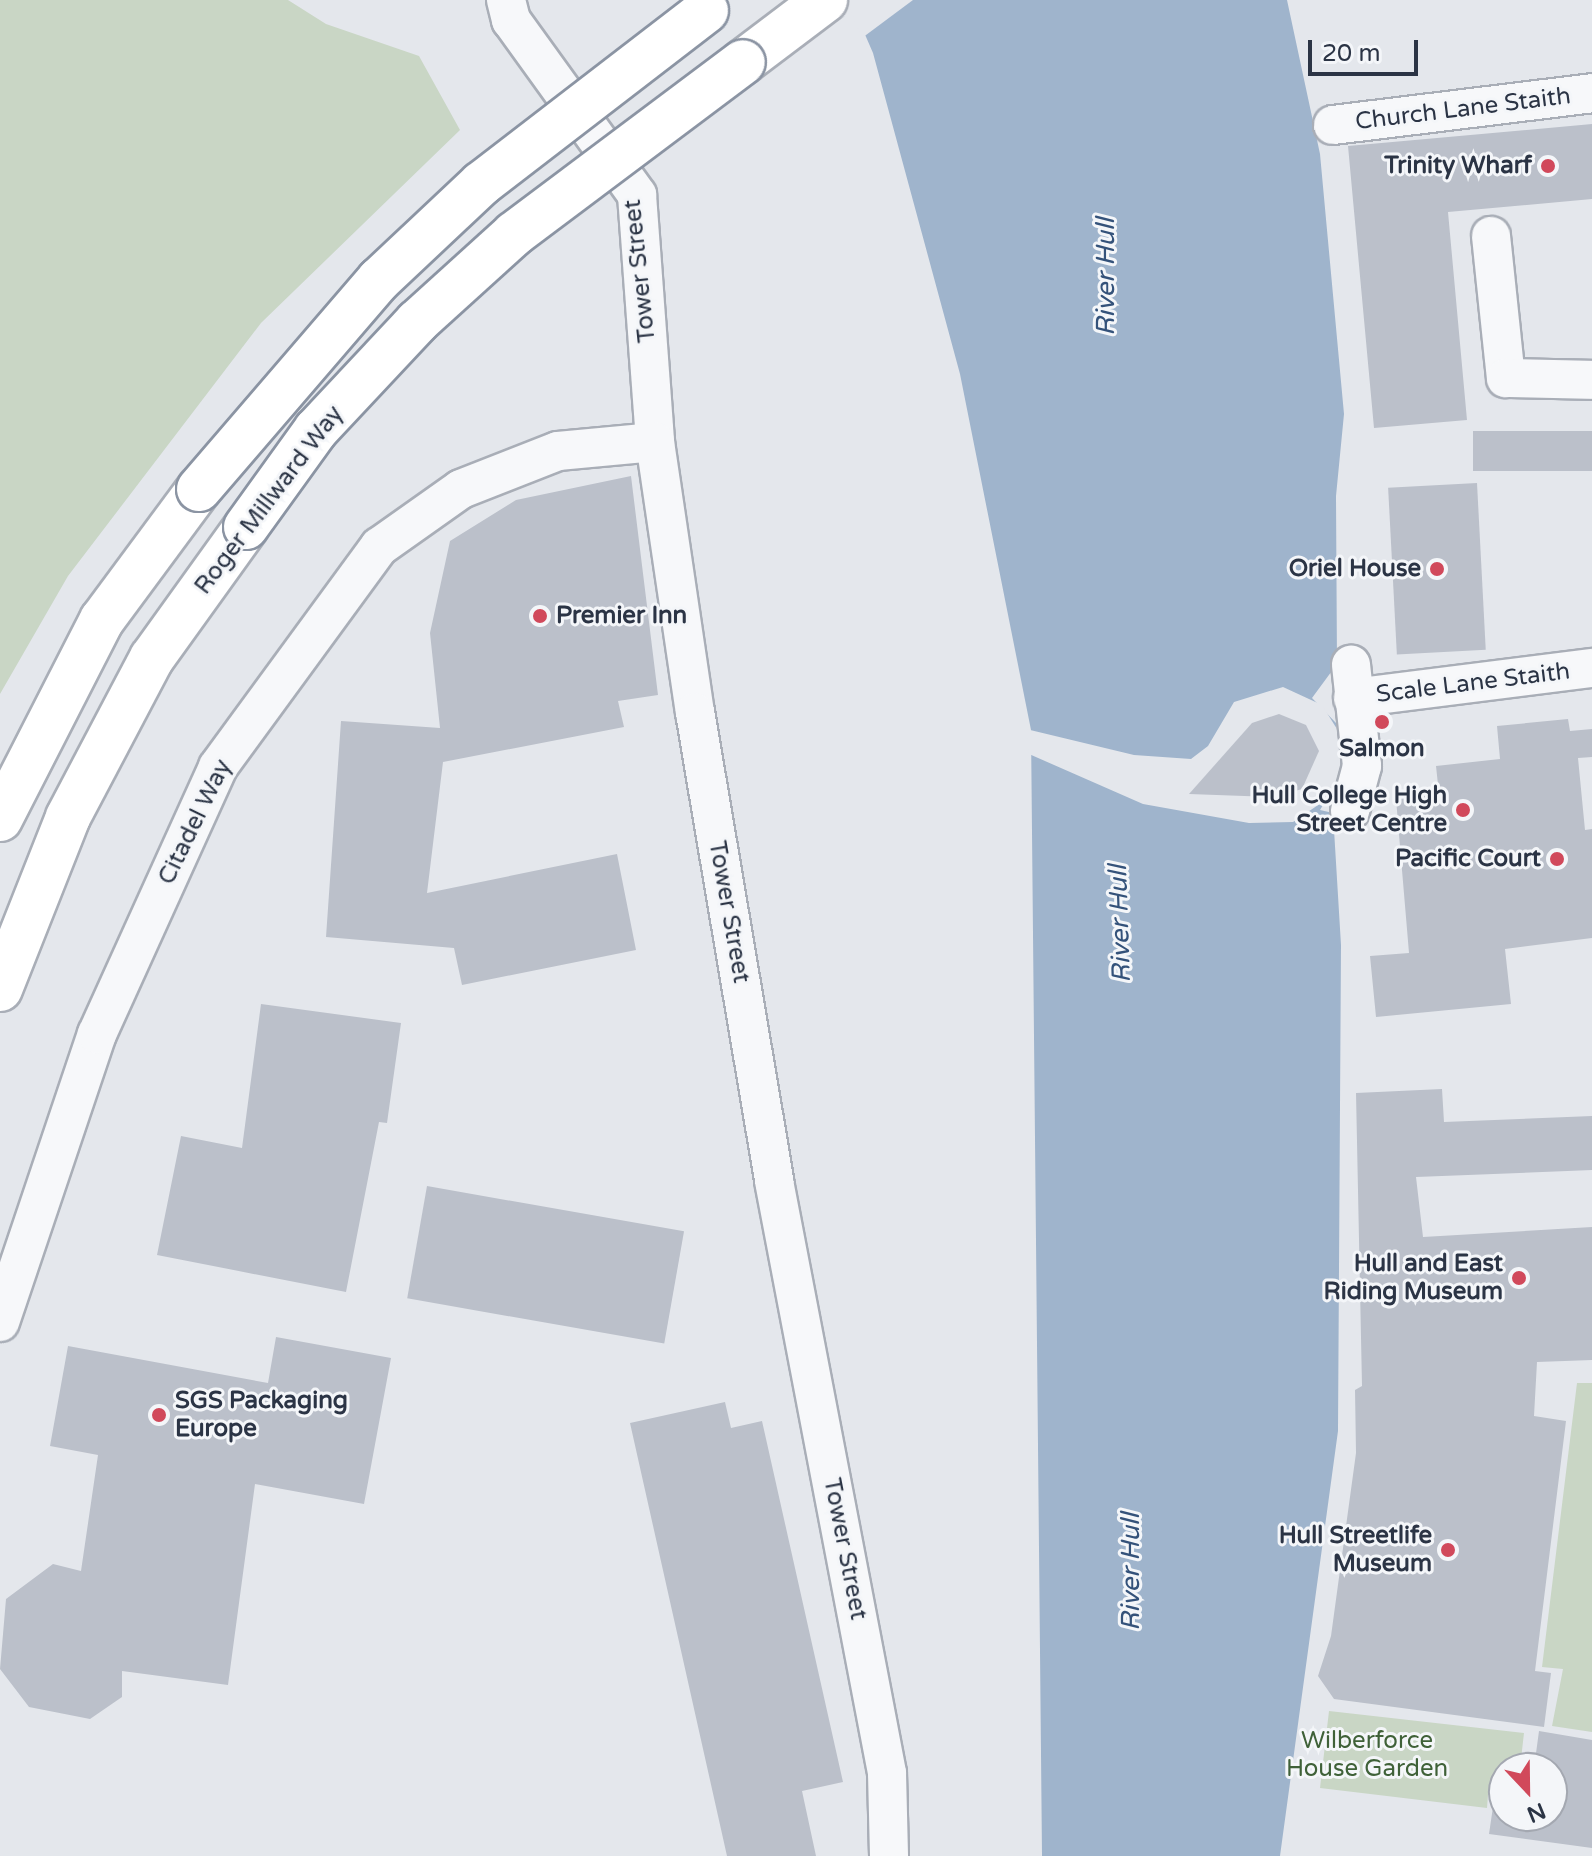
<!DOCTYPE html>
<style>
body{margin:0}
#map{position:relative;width:1592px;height:1856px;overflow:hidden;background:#e4e7ec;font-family:"Varela Round",sans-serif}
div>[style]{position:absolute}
.green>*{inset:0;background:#c9d6c5}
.water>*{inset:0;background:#9fb4cc}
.pier>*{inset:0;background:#e4e7ec}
.building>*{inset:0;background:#bbc0ca;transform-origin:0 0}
.roads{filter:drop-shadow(2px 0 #a9aeb7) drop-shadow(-2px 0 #a9aeb7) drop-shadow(0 2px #a9aeb7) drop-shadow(0 -2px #a9aeb7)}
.street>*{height:38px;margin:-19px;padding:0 19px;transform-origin:19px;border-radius:19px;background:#f7f8fa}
.highway>*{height:44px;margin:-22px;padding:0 22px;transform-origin:22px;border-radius:22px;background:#fff}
.bridges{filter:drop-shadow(2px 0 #8b94a3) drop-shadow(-2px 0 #8b94a3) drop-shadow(0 2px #8b94a3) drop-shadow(0 -2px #8b94a3)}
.highway-bridge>*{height:44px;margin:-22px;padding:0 22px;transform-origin:22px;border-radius:22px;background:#fff}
.dots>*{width:22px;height:22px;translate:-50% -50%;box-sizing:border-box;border:4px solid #f4f6f9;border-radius:50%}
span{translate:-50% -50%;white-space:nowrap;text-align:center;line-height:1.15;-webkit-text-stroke:6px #f4f6f9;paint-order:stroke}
.street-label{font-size:24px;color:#2b3445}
.poi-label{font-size:24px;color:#2b3445;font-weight:700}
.right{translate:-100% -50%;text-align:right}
.left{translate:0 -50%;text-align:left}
.park-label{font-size:24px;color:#3f6138}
.water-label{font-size:26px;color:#34527a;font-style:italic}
.north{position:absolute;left:1488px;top:1752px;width:80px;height:80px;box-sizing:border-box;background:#f4f6f9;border:2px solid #a4a8b1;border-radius:50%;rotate:158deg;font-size:22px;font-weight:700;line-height:32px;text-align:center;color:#2b3445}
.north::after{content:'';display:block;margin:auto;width:28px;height:36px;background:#d1495b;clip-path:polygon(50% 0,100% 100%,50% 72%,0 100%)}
.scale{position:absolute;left:1308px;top:40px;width:110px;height:36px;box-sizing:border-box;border:4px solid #2b3445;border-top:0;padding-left:10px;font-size:24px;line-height:28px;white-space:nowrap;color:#2b3445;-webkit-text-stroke:6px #f4f6f9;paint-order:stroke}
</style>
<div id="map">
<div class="green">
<i style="clip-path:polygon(0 0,288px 0,326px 24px,419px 56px,460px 130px,261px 323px,68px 576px,0 694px)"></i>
<i style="clip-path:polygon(1577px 1383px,1592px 1383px,1592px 1732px,1552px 1726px,1563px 1669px,1542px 1667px)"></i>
<i style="clip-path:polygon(1329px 1711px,1524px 1733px,1520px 1768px,1504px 1768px,1504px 1796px,1488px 1795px,1487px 1808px,1320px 1788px)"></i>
</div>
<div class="water">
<i style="clip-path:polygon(850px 0,1287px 0,1320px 154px,1344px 414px,1336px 496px,1337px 664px,1312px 698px,1336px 723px,1339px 778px,1320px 810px,1333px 813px,1341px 945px,1338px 1431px,1280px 1856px,1042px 1856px,1031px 730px,960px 374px,873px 53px)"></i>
</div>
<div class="pier">
<i style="clip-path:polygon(846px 0,913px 0,862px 38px)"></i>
<i style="clip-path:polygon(1283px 687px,1322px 705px,1342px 737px,1343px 766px,1330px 797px,1293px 822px,1249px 823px,1143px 804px,1029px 754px,1026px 729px,1134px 755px,1191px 759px,1208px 746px,1234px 702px)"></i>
</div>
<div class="building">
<i style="clip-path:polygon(1592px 124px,1592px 199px,1448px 212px,1467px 420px,1374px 428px,1348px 146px)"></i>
<i style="left:1592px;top:431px;width:40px;height:119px;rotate:90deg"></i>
<i style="clip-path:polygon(631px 476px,658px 695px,618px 701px,624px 727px,443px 762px,427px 893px,617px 854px,636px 950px,462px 985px,454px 948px,326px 937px,341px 721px,440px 728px,430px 633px,450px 541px,516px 500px)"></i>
<i style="left:1477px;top:483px;width:167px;height:89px;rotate:87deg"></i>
<i style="clip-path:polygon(1279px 714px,1306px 725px,1319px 751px,1302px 789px,1275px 797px,1189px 794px,1252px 723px)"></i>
<i style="clip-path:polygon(1568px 719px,1570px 731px,1592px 729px,1592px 757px,1578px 758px,1585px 830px,1592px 829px,1592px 938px,1505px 949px,1511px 1004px,1376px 1017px,1370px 956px,1409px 953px,1396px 799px,1439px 794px,1436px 766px,1500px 759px,1497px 726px)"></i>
<i style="clip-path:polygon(261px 1004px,401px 1023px,387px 1123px,379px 1122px,346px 1292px,157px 1255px,181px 1136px,242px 1148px)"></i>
<i style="clip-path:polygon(1442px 1089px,1444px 1122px,1592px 1116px,1592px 1170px,1416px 1177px,1423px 1237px,1592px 1227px,1592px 1360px,1537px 1362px,1534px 1416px,1566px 1421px,1535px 1671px,1551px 1673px,1544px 1727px,1334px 1699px,1318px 1676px,1331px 1636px,1356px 1453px,1355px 1390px,1362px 1386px,1356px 1093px)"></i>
<i style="left:427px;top:1186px;width:261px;height:114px;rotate:10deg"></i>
<i style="clip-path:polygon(276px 1337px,391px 1358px,364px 1504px,255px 1484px,228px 1685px,122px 1671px,122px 1697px,90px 1719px,29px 1707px,0 1669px,6px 1599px,53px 1564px,81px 1571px,98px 1455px,50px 1446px,68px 1346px,268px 1383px)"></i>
<i style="clip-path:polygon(725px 1402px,731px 1428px,762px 1421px,843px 1782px,802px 1791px,816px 1856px,727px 1856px,630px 1423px)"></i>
<i style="clip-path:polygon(1539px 1731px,1592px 1740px,1592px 1848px,1489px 1834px,1494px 1800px,1504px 1802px,1504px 1816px,1552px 1816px,1552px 1768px,1534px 1768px)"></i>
</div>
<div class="roads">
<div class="street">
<i style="left:506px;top:0;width:21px;rotate:76deg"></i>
<i style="left:511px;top:20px;width:216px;rotate:54.2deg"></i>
<i style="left:637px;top:195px;width:248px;rotate:85.8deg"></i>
<i style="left:655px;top:442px;width:273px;rotate:81.6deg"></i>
<i style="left:695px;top:712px;width:476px;rotate:80.4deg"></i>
<i style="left:774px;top:1181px;width:603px;rotate:79.19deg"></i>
<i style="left:887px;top:1773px;width:83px;rotate:88.6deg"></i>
<i style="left:1333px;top:125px;width:261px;rotate:-7deg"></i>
<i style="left:1491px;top:236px;width:143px;rotate:84deg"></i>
<i style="left:1506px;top:378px;width:86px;rotate:1.3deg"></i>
<i style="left:1353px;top:698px;width:241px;rotate:-7.2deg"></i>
<i style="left:1350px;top:811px;width:47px;rotate:-75.1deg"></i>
<i style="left:1362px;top:766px;width:102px;rotate:-96.2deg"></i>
<i style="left:0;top:1322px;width:304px;rotate:-71.4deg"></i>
<i style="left:97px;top:1034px;width:293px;rotate:-65.6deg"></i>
<i style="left:218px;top:767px;width:273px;rotate:-53.8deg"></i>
<i style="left:379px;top:547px;width:100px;rotate:-35.3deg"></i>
<i style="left:461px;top:489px;width:104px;rotate:-21.4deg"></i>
<i style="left:558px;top:451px;width:97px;rotate:-5.3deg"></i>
</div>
<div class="highway">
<i style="left:743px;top:62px;width:103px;rotate:-37.1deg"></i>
<i style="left:0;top:819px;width:224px;rotate:-62.9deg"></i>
<i style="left:102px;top:620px;width:163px;rotate:-53.5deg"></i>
<i style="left:0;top:989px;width:185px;rotate:-68.4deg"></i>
<i style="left:68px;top:817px;width:180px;rotate:-62.2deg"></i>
<i style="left:152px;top:658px;width:161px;rotate:-54.3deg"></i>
</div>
</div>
<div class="bridges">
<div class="highway-bridge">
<i style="left:199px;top:489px;width:276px;rotate:-49.3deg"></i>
<i style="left:379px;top:280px;width:140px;rotate:-43.3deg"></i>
<i style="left:481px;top:184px;width:284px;rotate:-37.6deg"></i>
<i style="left:246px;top:527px;width:120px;rotate:-54.2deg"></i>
<i style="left:316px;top:430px;width:148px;rotate:-46.9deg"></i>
<i style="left:417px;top:322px;width:131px;rotate:-42.2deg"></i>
<i style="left:514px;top:234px;width:286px;rotate:-36.9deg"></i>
</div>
</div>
<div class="dots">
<i style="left:1548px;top:166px;background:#d1495b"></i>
<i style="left:1437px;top:569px;background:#d1495b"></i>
<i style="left:540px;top:616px;background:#d1495b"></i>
<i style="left:1382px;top:722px;background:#d1495b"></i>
<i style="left:1463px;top:810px;background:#d1495b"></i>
<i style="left:1557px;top:859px;background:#d1495b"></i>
<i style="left:1519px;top:1278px;background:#d1495b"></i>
<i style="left:159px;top:1415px;background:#d1495b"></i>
<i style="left:1448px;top:1550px;background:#d1495b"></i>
</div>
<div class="street-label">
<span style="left:1463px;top:109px;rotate:-7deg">Church Lane Staith</span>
<span style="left:640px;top:271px;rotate:-96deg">Tower Street</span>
<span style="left:269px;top:500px;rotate:-53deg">Roger Millward Way</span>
<span style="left:1473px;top:683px;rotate:-7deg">Scale Lane Staith</span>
<span style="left:195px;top:822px;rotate:-64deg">Citadel Way</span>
<span style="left:729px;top:912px;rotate:80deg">Tower Street</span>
<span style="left:845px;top:1549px;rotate:79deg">Tower Street</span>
</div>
<div class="poi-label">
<span class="right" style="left:1532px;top:166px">Trinity Wharf</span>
<span class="right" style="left:1421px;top:569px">Oriel House</span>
<span class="left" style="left:556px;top:616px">Premier Inn</span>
<span style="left:1382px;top:749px">Salmon</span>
<span class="right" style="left:1447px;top:810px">Hull College High<br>Street Centre</span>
<span class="right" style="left:1541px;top:859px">Pacific Court</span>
<span class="right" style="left:1503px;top:1278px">Hull and East<br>Riding Museum</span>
<span class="left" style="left:175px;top:1415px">SGS Packaging<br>Europe</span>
<span class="right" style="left:1432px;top:1550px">Hull Streetlife<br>Museum</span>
</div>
<div class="park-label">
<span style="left:1367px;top:1755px">Wilberforce<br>House Garden</span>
</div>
<div class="water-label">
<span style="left:1106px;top:277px;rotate:-90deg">River Hull</span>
<span style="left:1120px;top:924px;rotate:-92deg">River Hull</span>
<span style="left:1131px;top:1572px;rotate:-90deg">River Hull</span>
</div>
<div class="north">N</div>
<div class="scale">20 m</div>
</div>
